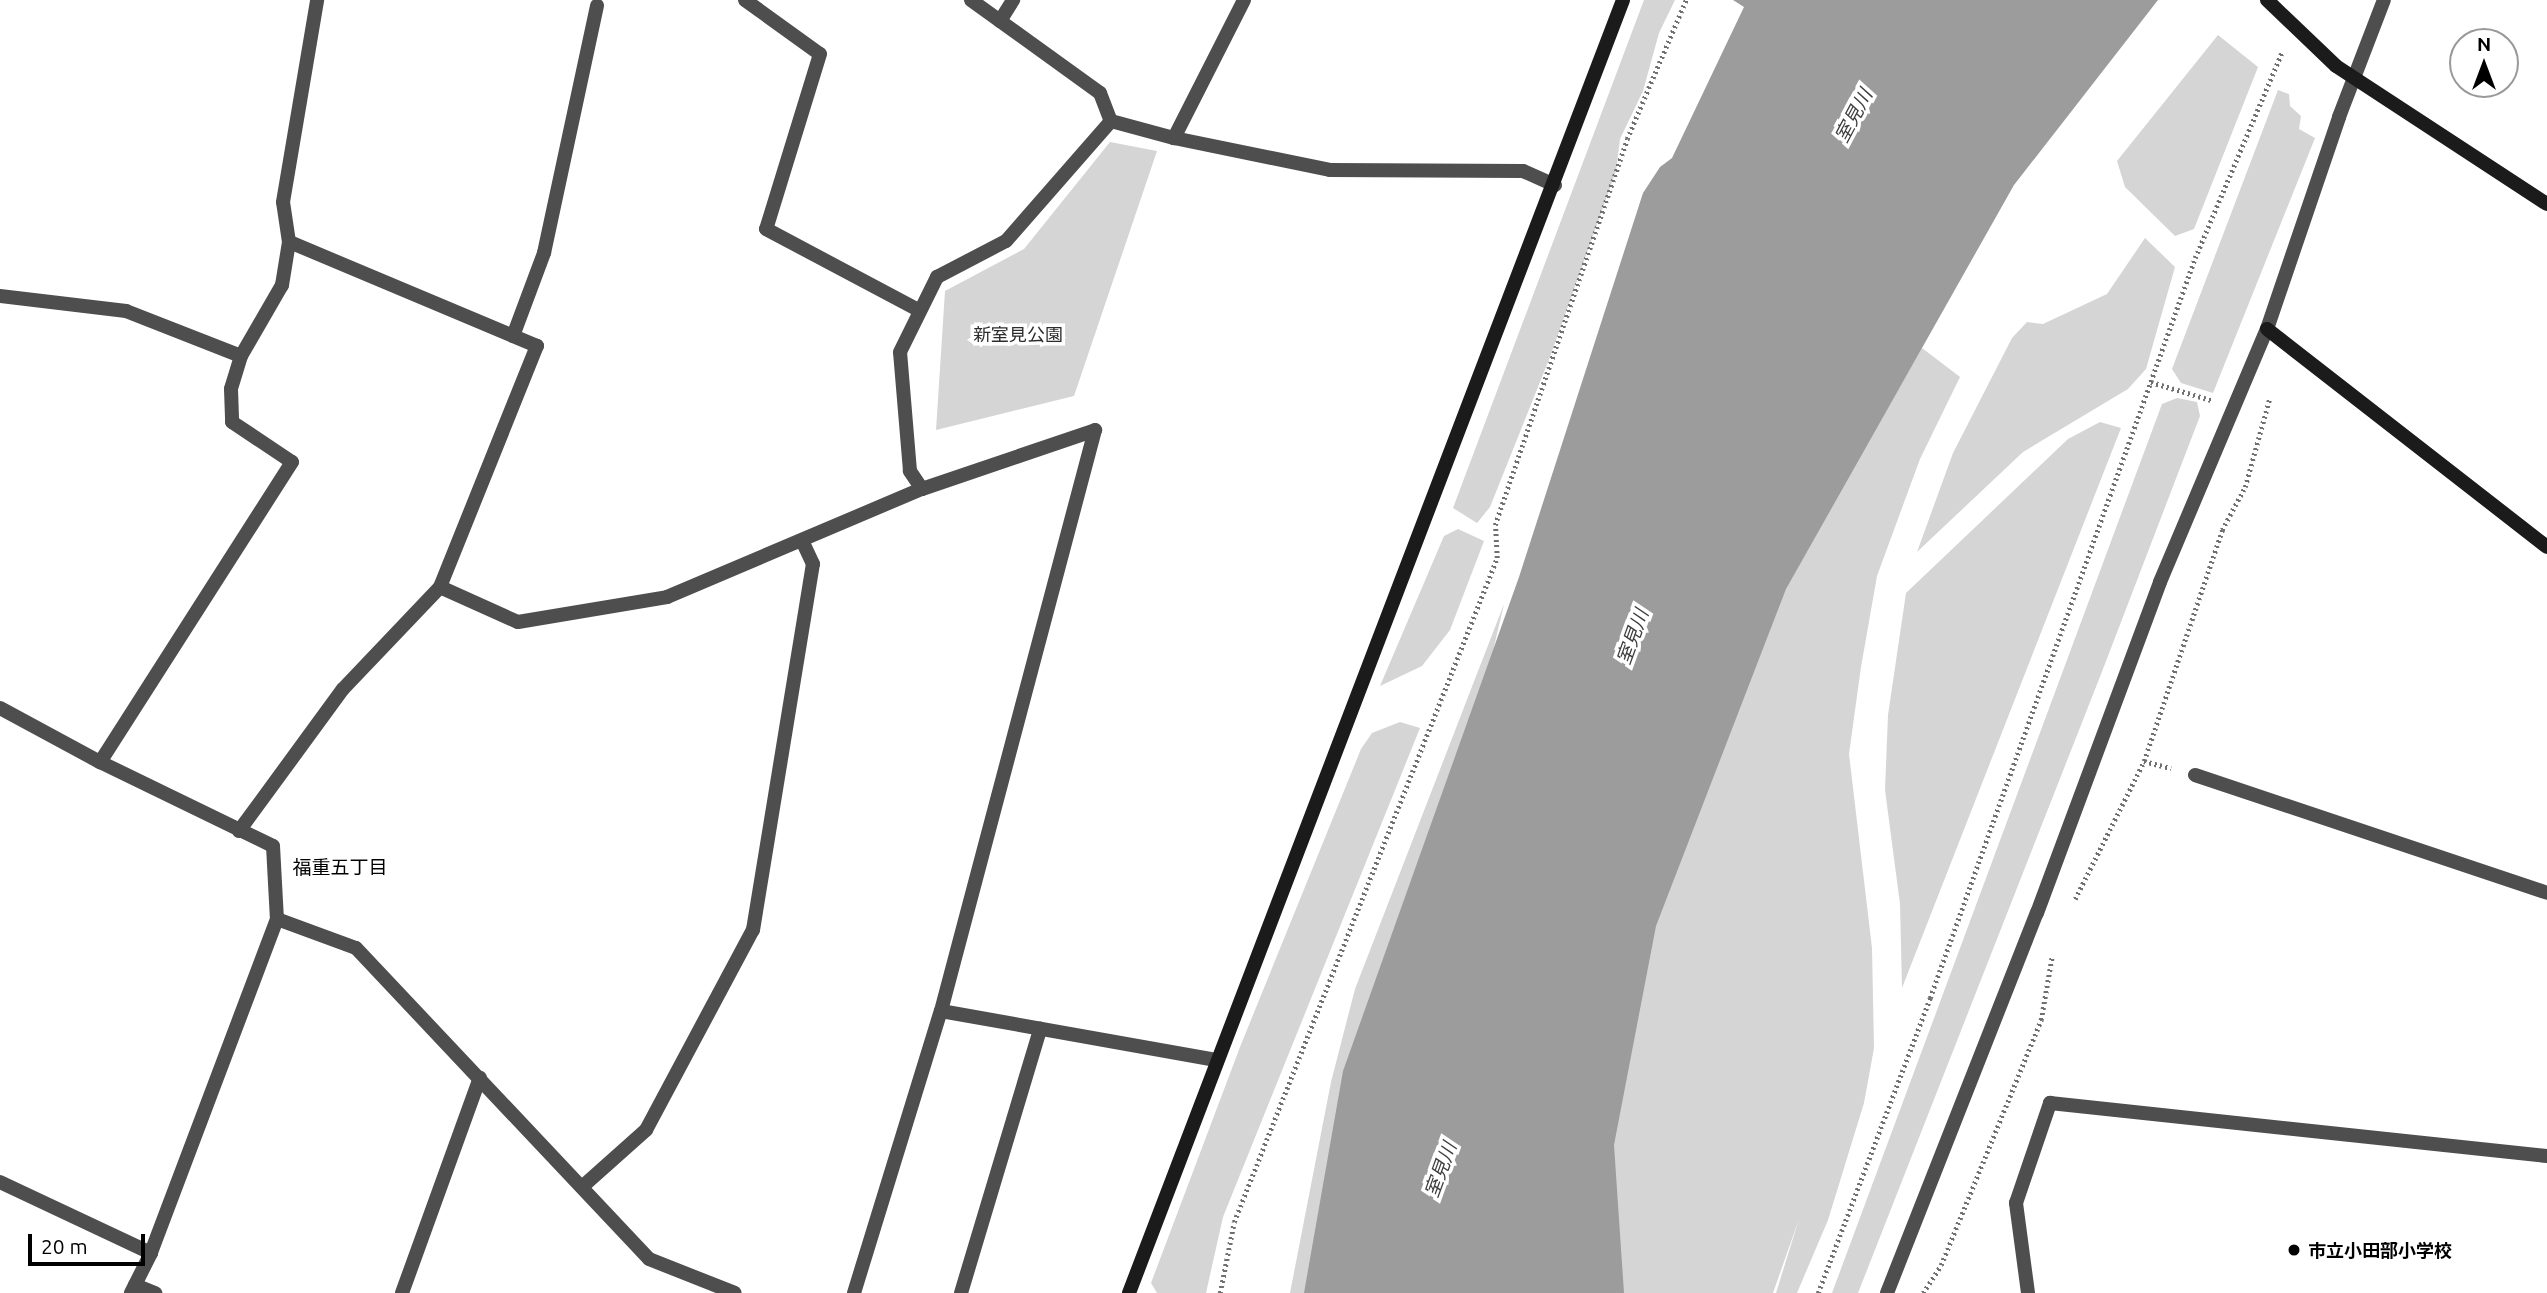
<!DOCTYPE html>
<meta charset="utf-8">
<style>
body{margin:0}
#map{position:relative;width:2547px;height:1293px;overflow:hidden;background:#fff;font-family:Ubuntu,"Noto Sans JP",sans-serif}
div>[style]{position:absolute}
.green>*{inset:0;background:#d5d5d5}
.water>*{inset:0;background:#9c9c9c}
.path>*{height:4.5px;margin-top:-2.25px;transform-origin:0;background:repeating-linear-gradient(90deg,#707070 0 2px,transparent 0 5.5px)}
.street>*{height:14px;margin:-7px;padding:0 7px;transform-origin:7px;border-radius:7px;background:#4e4e4e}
.secondary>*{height:14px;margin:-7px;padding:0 7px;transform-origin:7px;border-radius:7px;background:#1b1b1b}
.secondary-bridge>*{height:14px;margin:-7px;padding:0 7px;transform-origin:7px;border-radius:7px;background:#1b1b1b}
.dots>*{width:19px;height:19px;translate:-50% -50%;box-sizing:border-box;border:4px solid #fff;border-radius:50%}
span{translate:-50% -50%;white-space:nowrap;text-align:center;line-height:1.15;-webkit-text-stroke:7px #fff;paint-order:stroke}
.park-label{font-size:18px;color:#2c2c2c}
.poi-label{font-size:18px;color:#000;font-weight:700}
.left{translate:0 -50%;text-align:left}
.water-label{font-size:19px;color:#3d3d3d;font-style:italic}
.neighbourhood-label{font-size:19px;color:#000}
.north{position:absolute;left:2449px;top:28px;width:70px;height:70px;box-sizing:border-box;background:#fff;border:2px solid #999;border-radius:50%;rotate:0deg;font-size:19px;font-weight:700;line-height:28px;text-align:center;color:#000}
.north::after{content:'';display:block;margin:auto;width:24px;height:32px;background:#000;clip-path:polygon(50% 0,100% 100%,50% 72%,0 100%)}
.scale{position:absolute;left:28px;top:1234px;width:117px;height:32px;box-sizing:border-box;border:4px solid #000;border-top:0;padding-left:9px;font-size:21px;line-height:24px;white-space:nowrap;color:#000;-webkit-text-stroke:5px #fff;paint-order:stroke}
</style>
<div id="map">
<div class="green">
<i style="clip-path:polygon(1644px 0,1675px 0,1659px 33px,1643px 91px,1620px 139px,1616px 171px,1550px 357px,1490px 507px,1477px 523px,1453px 508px)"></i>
<i style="clip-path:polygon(2218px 35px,2258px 67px,2194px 229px,2175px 236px,2125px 187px,2117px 161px)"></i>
<i style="clip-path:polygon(2278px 90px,2289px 94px,2290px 106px,2301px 116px,2299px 129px,2315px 138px,2213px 393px,2181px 383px,2172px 369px)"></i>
<i style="clip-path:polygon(1110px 142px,1157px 151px,1074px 396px,936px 430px,945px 291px,1024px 249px)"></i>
<i style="clip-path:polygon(2145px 238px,2175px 267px,2146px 369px,2128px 389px,2023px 452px,1917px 552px,1953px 453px,2012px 338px,2027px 322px,2043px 324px,2107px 294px)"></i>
<i style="clip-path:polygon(1922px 348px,1960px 377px,1920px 459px,1877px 576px,1861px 667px,1849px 754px,1872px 948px,1874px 1048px,1864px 1103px,1828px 1220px,1797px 1293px,1776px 1293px,1799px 1219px,1773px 1293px,1609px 1293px,1601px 1153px,1639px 923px,1775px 573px,1819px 527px)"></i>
<i style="clip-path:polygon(2177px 398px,2197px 402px,2200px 416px,2103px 669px,1858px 1293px,1832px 1293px,2162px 404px)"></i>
<i style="clip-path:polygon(2100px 422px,2121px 428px,1902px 988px,1900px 904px,1885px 790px,1888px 715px,1906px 593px,2068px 439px)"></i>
<i style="clip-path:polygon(1458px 529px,1484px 541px,1450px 630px,1422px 666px,1380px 686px,1444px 536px)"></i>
<i style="clip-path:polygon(1504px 604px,1343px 1293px,1290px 1293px,1331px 1082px,1355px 989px)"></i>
<i style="clip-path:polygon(1400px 722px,1420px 728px,1223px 1217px,1206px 1293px,1157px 1293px,1151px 1283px,1240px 1047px,1361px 749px,1372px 733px)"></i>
</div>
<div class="water">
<i style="clip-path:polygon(1733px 0,2158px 0,2014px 185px,1786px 589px,1656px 926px,1614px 1145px,1624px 1293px,1304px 1293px,1343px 1071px,1519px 577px,1643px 193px,1660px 167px,1672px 158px,1744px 7px)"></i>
</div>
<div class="path">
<i style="left:2151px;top:382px;width:63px;rotate:16.7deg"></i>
<i style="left:2144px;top:761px;width:28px;rotate:15deg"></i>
<i style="left:2075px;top:899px;width:154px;rotate:-63.4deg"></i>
<i style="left:2144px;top:761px;width:244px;rotate:-71.3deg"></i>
<i style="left:2222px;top:530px;width:49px;rotate:-61.9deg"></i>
<i style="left:2245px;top:487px;width:93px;rotate:-74.5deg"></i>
<i style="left:1220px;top:1293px;width:72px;rotate:-78.8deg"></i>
<i style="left:1234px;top:1222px;width:714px;rotate:-68.39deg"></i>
<i style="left:1497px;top:558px;width:33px;rotate:-93deg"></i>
<i style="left:1495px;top:525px;width:408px;rotate:-71.1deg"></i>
<i style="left:1627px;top:139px;width:151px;rotate:-67deg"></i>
<i style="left:1818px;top:1293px;width:316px;rotate:-69.2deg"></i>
<i style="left:1930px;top:998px;width:786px;rotate:-70.3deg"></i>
<i style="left:2195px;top:258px;width:224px;rotate:-67.1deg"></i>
<i style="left:1923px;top:1293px;width:33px;rotate:-57deg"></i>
<i style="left:1941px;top:1265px;width:265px;rotate:-67.8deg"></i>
<i style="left:2041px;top:1020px;width:65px;rotate:-80.2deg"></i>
</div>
<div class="street">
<i style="left:745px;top:0;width:92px;rotate:35.8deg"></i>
<i style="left:820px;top:54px;width:183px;rotate:107.1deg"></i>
<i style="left:766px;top:229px;width:174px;rotate:28deg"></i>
<i style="left:971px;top:0;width:159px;rotate:35.8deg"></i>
<i style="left:1100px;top:93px;width:30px;rotate:69deg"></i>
<i style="left:1111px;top:121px;width:65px;rotate:15.1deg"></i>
<i style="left:1244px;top:0;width:155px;rotate:116.9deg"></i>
<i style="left:1174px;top:138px;width:159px;rotate:11.6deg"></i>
<i style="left:1330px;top:170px;width:193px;rotate:0.3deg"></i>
<i style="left:1523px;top:171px;width:35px;rotate:24deg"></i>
<i style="left:1000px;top:21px;width:25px;rotate:-58deg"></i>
<i style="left:289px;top:242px;width:40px;rotate:-98.5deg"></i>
<i style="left:283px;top:202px;width:205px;rotate:-80.4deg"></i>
<i style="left:0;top:296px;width:127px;rotate:6.8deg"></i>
<i style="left:126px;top:311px;width:123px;rotate:21.4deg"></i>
<i style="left:241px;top:356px;width:34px;rotate:107deg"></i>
<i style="left:231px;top:389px;width:33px;rotate:88deg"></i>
<i style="left:232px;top:422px;width:72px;rotate:33.7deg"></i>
<i style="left:292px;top:462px;width:356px;rotate:122.6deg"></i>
<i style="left:100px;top:762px;width:192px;rotate:25.9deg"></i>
<i style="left:273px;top:846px;width:73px;rotate:86.9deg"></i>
<i style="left:277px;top:919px;width:357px;rotate:110.7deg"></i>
<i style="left:151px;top:1253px;width:45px;rotate:116.6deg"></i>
<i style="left:513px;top:336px;width:89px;rotate:-69.5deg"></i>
<i style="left:544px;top:253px;width:253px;rotate:-77.9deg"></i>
<i style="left:922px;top:489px;width:183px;rotate:-18.8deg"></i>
<i style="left:1095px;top:430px;width:601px;rotate:104.85deg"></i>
<i style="left:440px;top:587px;width:85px;rotate:24.2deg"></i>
<i style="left:518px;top:622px;width:151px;rotate:-9.5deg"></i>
<i style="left:667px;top:597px;width:277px;rotate:-23deg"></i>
<i style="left:922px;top:489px;width:22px;rotate:-124deg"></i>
<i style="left:910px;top:471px;width:119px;rotate:-94.8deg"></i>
<i style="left:900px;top:352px;width:84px;rotate:-63.7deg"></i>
<i style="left:937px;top:277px;width:78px;rotate:-27.6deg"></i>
<i style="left:1006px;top:241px;width:159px;rotate:-48.8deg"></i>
<i style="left:0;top:708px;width:114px;rotate:28.4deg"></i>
<i style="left:2195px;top:775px;width:371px;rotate:18.5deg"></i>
<i style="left:239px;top:831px;width:176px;rotate:-53.8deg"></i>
<i style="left:343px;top:689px;width:141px;rotate:-46.4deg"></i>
<i style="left:440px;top:587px;width:260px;rotate:-68.1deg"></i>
<i style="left:537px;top:346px;width:269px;rotate:-157.2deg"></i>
<i style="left:289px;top:242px;width:44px;rotate:99.2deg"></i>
<i style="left:282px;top:285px;width:82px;rotate:120deg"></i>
<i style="left:277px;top:919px;width:84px;rotate:20.2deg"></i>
<i style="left:356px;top:948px;width:427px;rotate:46.7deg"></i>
<i style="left:649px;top:1259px;width:92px;rotate:21.6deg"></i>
<i style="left:0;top:1182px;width:167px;rotate:25.2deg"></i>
<i style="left:582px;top:1187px;width:86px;rotate:-41.7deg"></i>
<i style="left:646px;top:1130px;width:227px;rotate:-61.9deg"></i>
<i style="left:753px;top:930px;width:371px;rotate:-80.7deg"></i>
<i style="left:813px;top:564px;width:26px;rotate:-115deg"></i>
<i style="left:135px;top:1285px;width:22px;rotate:22deg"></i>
<i style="left:402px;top:1293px;width:229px;rotate:-70.1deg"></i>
<i style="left:854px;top:1293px;width:295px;rotate:-72.9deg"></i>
<i style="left:941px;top:1011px;width:278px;rotate:10.1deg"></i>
<i style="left:961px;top:1293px;width:276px;rotate:-73.3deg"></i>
<i style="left:1887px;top:1293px;width:409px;rotate:-68.5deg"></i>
<i style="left:2037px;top:913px;width:353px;rotate:-69.6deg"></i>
<i style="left:2160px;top:582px;width:275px;rotate:-67.1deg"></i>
<i style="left:2267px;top:329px;width:224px;rotate:-71.2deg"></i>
<i style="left:2339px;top:117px;width:125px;rotate:-69deg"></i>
<i style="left:2028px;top:1293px;width:91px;rotate:-97.6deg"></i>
<i style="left:2016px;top:1203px;width:106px;rotate:-71.2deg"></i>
<i style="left:2050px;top:1103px;width:500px;rotate:6.1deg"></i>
</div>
<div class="secondary">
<i style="left:2336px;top:66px;width:252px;rotate:33.2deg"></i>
<i style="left:2267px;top:329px;width:355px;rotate:37.9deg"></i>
<i style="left:1129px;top:1293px;width:1384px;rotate:-69.09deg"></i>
</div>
<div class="secondary-bridge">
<i style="left:2267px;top:0;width:95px;rotate:43.7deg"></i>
</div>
<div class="dots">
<i style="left:2294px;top:1250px;background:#000"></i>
</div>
<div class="park-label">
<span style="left:1018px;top:334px">新室見公園</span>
</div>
<div class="poi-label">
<span class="left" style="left:2308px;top:1250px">市立小田部小学校</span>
</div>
<div class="water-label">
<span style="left:1854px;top:116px;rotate:-62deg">室見川</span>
<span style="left:1633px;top:637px;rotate:-70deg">室見川</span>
<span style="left:1441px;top:1170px;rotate:-70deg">室見川</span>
</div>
<div class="neighbourhood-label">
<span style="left:340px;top:868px">福重五丁目</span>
</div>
<div class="north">N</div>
<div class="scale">20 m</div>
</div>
